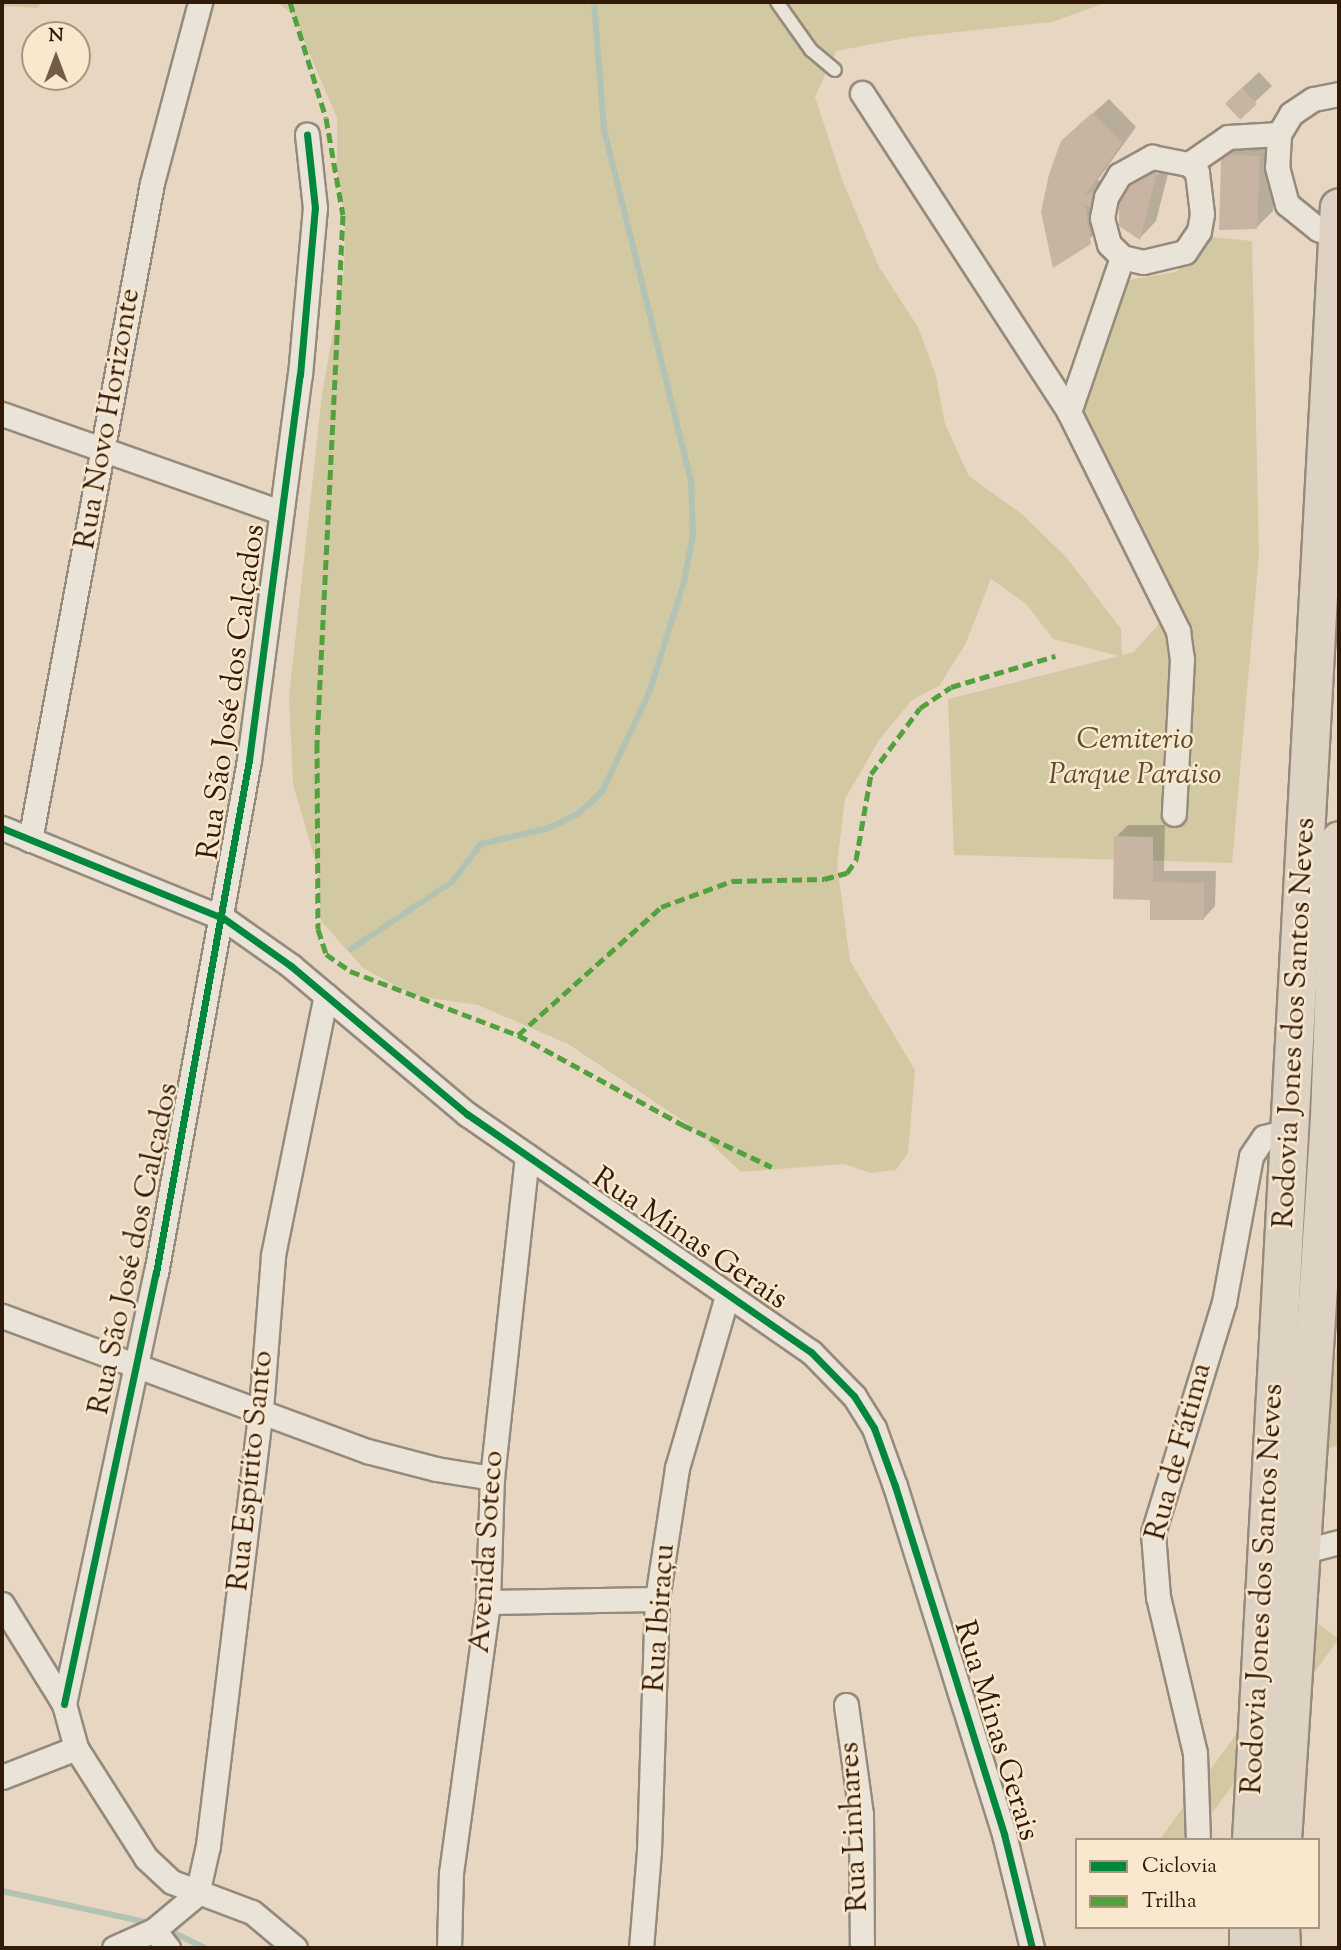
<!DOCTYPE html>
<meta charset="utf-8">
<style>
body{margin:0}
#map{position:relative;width:1341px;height:1950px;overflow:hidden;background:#e7d7c2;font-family:"Sorts Mill Goudy",serif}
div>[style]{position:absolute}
.green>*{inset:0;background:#d2c9a3;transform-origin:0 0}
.shadow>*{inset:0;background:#0003;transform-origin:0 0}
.stream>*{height:6px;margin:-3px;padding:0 3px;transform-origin:3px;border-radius:3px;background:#b3c3b3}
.building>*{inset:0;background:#c8b4a3;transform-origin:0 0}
.roads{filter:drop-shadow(2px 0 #968a7c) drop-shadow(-2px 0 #968a7c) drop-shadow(0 2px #968a7c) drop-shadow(0 -2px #968a7c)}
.service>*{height:12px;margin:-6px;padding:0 6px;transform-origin:6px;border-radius:6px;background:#eae3d8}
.minor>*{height:23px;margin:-11.5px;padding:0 11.5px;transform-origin:11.5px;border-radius:11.5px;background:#eae3d8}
.primary>*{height:37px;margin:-18.5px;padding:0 18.5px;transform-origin:18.5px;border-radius:18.5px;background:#ded3c3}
.quiet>*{height:5px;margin-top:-2.5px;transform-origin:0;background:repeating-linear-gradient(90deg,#52a13e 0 10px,transparent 0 15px)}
.cycleway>*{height:7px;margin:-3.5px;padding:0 3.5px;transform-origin:3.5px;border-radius:3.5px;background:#00873e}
span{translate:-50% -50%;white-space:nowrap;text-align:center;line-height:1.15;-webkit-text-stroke:5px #f9e7ce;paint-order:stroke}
.street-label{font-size:30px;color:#321a08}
.park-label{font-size:30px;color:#5d4b2f;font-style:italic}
.frame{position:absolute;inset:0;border:4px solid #321a08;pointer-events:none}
.legend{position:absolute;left:1075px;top:1838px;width:245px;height:91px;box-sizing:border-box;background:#f9e7ce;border:2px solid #a9957f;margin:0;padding:9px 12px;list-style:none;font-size:21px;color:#321a08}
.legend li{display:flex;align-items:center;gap:14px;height:35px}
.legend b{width:35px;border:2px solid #a9957f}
.north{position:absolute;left:21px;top:21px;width:70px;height:70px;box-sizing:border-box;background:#f9e7ce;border:2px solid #a9957f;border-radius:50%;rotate:0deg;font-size:19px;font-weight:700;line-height:28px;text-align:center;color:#321a08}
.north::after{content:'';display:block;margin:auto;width:24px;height:32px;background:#715c49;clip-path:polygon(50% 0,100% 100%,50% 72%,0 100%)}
</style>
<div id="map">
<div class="green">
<i style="clip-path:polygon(2px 2px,41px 2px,38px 8px,2px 6px)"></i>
<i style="clip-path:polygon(277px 2px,1108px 2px,1052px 22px,911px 37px,836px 51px,815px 97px,843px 182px,879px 267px,918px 327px,936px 376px,945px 424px,969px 476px,1023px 515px,1067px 558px,1121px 629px,1122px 655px,1134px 652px,1172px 609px,1076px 421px,1123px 281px,1176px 272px,1210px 237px,1252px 241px,1259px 554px,1232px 863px,954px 855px,948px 699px,1119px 656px,1053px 639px,1026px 604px,991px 579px,965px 645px,939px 686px,912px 700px,879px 740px,845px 799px,837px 864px,850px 961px,915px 1070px,908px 1153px,896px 1170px,871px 1173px,844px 1164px,741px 1172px,694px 1128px,568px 1044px,478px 1005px,415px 996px,363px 968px,321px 921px,318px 870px,293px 784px,289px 697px,322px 394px,344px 271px,345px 221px,337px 168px,337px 118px,293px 15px)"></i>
<i style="clip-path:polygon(1339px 1324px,1339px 1445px,1326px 1449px)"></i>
<i style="left:1317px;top:1623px;width:27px;height:325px;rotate:36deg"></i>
</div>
<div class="shadow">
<i style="left:1259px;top:72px;width:19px;height:44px;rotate:47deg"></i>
<i style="clip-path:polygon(1109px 99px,1136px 127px,1097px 181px,1107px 178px,1105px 226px,1055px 266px,1079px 126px)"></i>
<i style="clip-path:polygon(1276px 140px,1273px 211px,1256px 228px,1223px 160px,1240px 143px)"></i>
<i style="clip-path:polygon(1172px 158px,1156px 221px,1140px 238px,1130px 187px,1166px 170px,1137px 180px)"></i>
<i style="clip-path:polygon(1128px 825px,1165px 825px,1164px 871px,1216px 871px,1215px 906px,1203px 919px,1152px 898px,1116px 837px)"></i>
</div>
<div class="stream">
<i style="left:2px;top:5px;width:4px;rotate:-45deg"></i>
<i style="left:351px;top:949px;width:121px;rotate:-33.6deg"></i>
<i style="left:452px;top:882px;width:48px;rotate:-52.7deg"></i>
<i style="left:481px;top:844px;width:70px;rotate:-13.2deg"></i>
<i style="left:549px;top:828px;width:32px;rotate:-26deg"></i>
<i style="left:578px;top:814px;width:33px;rotate:-43deg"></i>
<i style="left:602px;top:792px;width:110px;rotate:-64.6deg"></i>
<i style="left:649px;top:693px;width:116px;rotate:-72.5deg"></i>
<i style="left:684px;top:582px;width:48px;rotate:-79.2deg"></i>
<i style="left:693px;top:535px;width:54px;rotate:-92.1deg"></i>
<i style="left:691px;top:481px;width:363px;rotate:-103.9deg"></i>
<i style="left:604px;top:129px;width:127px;rotate:-94.5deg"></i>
<i style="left:2px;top:1891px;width:151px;rotate:12.2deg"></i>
<i style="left:164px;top:1928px;width:46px;rotate:26deg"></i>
</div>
<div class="building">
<i style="left:1242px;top:88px;width:22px;height:23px;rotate:47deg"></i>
<i style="clip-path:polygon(1092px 113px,1122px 143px,1085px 195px,1093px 192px,1090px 208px,1085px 205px,1091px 244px,1053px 268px,1041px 212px,1049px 174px,1061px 141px)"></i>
<i style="clip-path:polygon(1228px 154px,1260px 156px,1257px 229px,1219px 230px,1221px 159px)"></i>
<i style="clip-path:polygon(1157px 172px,1140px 240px,1119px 226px,1119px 202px,1129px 185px)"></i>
<i style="clip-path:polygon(1114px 836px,1153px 837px,1153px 882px,1204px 883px,1204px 920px,1150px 920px,1150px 900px,1113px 899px)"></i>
</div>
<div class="roads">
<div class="service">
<i style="left:777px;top:2px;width:59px;rotate:54.7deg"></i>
<i style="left:811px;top:50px;width:31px;rotate:40deg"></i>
</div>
<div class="minor">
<i style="left:862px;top:93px;width:380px;rotate:57deg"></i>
<i style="left:1069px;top:412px;width:245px;rotate:63.5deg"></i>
<i style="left:1178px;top:631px;width:28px;rotate:82deg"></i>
<i style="left:1182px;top:659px;width:155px;rotate:93deg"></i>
<i style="left:1339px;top:94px;width:26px;rotate:169deg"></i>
<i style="left:1313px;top:99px;width:27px;rotate:146deg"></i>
<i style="left:1291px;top:114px;width:23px;rotate:121deg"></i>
<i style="left:1279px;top:134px;width:33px;rotate:93deg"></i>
<i style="left:1277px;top:167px;width:38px;rotate:75deg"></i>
<i style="left:1287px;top:204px;width:40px;rotate:39deg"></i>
<i style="left:1318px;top:229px;width:23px;rotate:23deg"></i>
<i style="left:1152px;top:157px;width:38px;rotate:11deg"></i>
<i style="left:1189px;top:164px;width:11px;rotate:45deg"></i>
<i style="left:1197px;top:172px;width:42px;rotate:83.2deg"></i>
<i style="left:1202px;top:214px;width:17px;rotate:100deg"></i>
<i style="left:1199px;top:231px;width:25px;rotate:124deg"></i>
<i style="left:1185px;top:252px;width:43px;rotate:166.6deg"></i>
<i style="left:1143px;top:262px;width:22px;rotate:-167deg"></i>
<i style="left:1122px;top:257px;width:18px;rotate:-135deg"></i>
<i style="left:1109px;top:244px;width:27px;rotate:-105deg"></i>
<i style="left:1102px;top:218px;width:21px;rotate:-79deg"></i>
<i style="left:1106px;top:197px;width:26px;rotate:-59deg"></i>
<i style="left:1119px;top:175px;width:38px;rotate:-29deg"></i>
<i style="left:1189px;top:164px;width:47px;rotate:-34.7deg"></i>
<i style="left:1228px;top:137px;width:51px;rotate:-3.4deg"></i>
<i style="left:1069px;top:412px;width:164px;rotate:-71.1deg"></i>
<i style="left:2px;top:414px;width:296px;rotate:19.4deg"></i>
<i style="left:2px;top:828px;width:239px;rotate:22.2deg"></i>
<i style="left:223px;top:918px;width:83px;rotate:35.2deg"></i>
<i style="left:291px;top:966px;width:230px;rotate:40.1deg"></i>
<i style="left:467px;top:1114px;width:418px;rotate:34.7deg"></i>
<i style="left:811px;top:1352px;width:62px;rotate:45.7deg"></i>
<i style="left:854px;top:1396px;width:38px;rotate:58deg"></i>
<i style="left:874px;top:1428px;width:62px;rotate:70.1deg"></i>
<i style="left:895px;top:1486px;width:365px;rotate:72.6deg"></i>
<i style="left:1004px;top:1834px;width:117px;rotate:76.2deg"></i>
<i style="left:30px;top:840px;width:668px;rotate:-79.48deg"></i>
<i style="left:152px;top:183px;width:187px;rotate:-75.1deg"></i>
<i style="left:2px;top:1316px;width:389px;rotate:20.3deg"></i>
<i style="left:367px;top:1451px;width:71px;rotate:14.6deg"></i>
<i style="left:436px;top:1469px;width:57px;rotate:9.1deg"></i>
<i style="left:1298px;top:1553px;width:42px;rotate:-15deg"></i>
<i style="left:488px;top:1602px;width:169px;rotate:-1deg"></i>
<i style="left:2px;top:1604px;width:118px;rotate:58.2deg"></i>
<i style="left:64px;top:1704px;width:46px;rotate:74.7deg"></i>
<i style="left:76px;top:1748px;width:130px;rotate:57.5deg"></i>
<i style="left:146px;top:1858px;width:35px;rotate:43deg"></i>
<i style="left:172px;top:1882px;width:85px;rotate:20.6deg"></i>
<i style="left:252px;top:1912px;width:56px;rotate:39.9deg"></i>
<i style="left:64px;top:1704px;width:441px;rotate:-78deg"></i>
<i style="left:156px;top:1273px;width:521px;rotate:-79.72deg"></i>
<i style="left:249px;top:760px;width:388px;rotate:-82.5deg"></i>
<i style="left:300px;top:375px;width:168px;rotate:-84.9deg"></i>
<i style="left:315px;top:208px;width:74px;rotate:-96.2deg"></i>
<i style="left:846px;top:1705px;width:110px;rotate:82.2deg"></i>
<i style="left:861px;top:1814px;width:134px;rotate:89.6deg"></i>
<i style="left:2px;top:1777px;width:79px;rotate:-21.4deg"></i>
<i style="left:1198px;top:1840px;width:87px;rotate:-92deg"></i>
<i style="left:1195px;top:1753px;width:160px;rotate:-103.3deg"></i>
<i style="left:1158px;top:1597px;width:64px;rotate:-94.5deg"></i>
<i style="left:1153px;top:1533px;width:242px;rotate:-72.9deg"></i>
<i style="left:1224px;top:1302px;width:148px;rotate:-79.5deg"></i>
<i style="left:1251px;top:1156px;width:23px;rotate:-56deg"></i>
<i style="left:1264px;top:1137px;width:27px;rotate:-15deg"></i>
<i style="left:154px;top:1930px;width:23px;rotate:52deg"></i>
<i style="left:114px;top:1948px;width:44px;rotate:-24.2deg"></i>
<i style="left:154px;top:1930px;width:56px;rotate:-39.9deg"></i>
<i style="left:197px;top:1894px;width:50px;rotate:-77.3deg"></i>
<i style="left:208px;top:1845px;width:439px;rotate:-83.1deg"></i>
<i style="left:261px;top:1409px;width:154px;rotate:-85.5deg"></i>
<i style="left:273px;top:1255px;width:265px;rotate:-78.5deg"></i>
<i style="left:449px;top:1948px;width:75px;rotate:-88.5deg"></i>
<i style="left:451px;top:1873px;width:274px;rotate:-82.2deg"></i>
<i style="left:488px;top:1602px;width:124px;rotate:-88.2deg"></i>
<i style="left:492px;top:1478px;width:324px;rotate:-83.8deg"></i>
<i style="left:641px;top:1948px;width:97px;rotate:-85.3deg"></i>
<i style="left:649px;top:1851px;width:252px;rotate:-88.2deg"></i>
<i style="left:657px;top:1599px;width:133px;rotate:-81.3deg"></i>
<i style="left:677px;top:1468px;width:179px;rotate:-73.8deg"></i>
</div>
<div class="primary">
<i style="left:1251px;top:1840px;width:1635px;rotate:-86.92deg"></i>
<i style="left:1282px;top:1840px;width:724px;rotate:-86.28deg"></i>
<i style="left:1329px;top:1118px;width:278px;rotate:-87.9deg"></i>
<i style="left:1248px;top:1927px;width:21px;rotate:90deg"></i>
<i style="left:1280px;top:1927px;width:21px;rotate:87deg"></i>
</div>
</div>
<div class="quiet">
<i style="left:290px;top:2px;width:121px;rotate:72.8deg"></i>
<i style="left:326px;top:118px;width:98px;rotate:80.1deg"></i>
<i style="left:343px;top:215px;width:529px;rotate:92.82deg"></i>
<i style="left:317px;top:743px;width:186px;rotate:89.7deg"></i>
<i style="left:318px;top:929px;width:26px;rotate:72deg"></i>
<i style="left:326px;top:954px;width:29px;rotate:35deg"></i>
<i style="left:350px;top:971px;width:180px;rotate:20.9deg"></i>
<i style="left:518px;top:1035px;width:188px;rotate:28.6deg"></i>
<i style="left:683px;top:1125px;width:98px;rotate:25.3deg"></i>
<i style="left:518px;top:1035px;width:192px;rotate:-41.8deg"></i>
<i style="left:661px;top:907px;width:76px;rotate:-20.1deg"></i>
<i style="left:732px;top:881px;width:92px;rotate:-1.2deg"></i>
<i style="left:824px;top:879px;width:24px;rotate:-15deg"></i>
<i style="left:847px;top:873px;width:16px;rotate:-55deg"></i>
<i style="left:856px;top:860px;width:87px;rotate:-80.1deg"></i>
<i style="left:871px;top:774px;width:82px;rotate:-53.4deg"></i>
<i style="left:920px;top:708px;width:37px;rotate:-34deg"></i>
<i style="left:951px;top:687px;width:109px;rotate:-16.6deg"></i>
</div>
<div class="cycleway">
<i style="left:2px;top:828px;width:239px;rotate:22.2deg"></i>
<i style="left:223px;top:918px;width:83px;rotate:35.2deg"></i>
<i style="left:291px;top:966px;width:230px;rotate:40.1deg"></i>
<i style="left:467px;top:1114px;width:418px;rotate:34.7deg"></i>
<i style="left:811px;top:1352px;width:62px;rotate:45.7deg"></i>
<i style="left:854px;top:1396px;width:38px;rotate:58deg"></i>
<i style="left:874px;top:1428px;width:62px;rotate:70.1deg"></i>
<i style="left:895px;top:1486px;width:365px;rotate:72.6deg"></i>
<i style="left:1004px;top:1834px;width:117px;rotate:76.2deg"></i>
<i style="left:64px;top:1704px;width:441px;rotate:-78deg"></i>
<i style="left:156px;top:1273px;width:521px;rotate:-79.72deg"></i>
<i style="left:249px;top:760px;width:388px;rotate:-82.5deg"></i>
<i style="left:300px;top:375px;width:168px;rotate:-84.9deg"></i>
<i style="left:315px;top:208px;width:74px;rotate:-96.2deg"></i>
</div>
<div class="street-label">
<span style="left:109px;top:419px;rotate:-80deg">Rua Novo Horizonte</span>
<span style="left:233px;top:692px;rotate:-82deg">Rua São José dos Calçados</span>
<span style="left:1296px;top:1023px;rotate:-87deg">Rodovia Jones dos Santos Neves</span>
<span style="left:689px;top:1240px;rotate:34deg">Rua Minas Gerais</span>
<span style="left:135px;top:1249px;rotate:-78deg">Rua São José dos Calçados</span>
<span style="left:1180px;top:1452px;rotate:-75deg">Rua de Fátima</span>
<span style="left:252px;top:1471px;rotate:-84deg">Rua Espírito Santo</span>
<span style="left:488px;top:1552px;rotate:-86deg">Avenida Soteco</span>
<span style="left:1264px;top:1589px;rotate:-87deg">Rodovia Jones dos Santos Neves</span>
<span style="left:661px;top:1618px;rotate:-86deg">Rua Ibiraçu</span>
<span style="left:995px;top:1731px;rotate:73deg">Rua Minas Gerais</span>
<span style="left:855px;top:1827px;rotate:-93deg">Rua Linhares</span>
</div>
<div class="park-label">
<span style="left:1135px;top:758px">Cemiterio<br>Parque Paraiso</span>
</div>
<div class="frame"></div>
<ul class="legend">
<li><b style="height:9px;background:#00873e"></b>Ciclovia</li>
<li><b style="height:9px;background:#52a13e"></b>Trilha</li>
</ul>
<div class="north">N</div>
</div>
